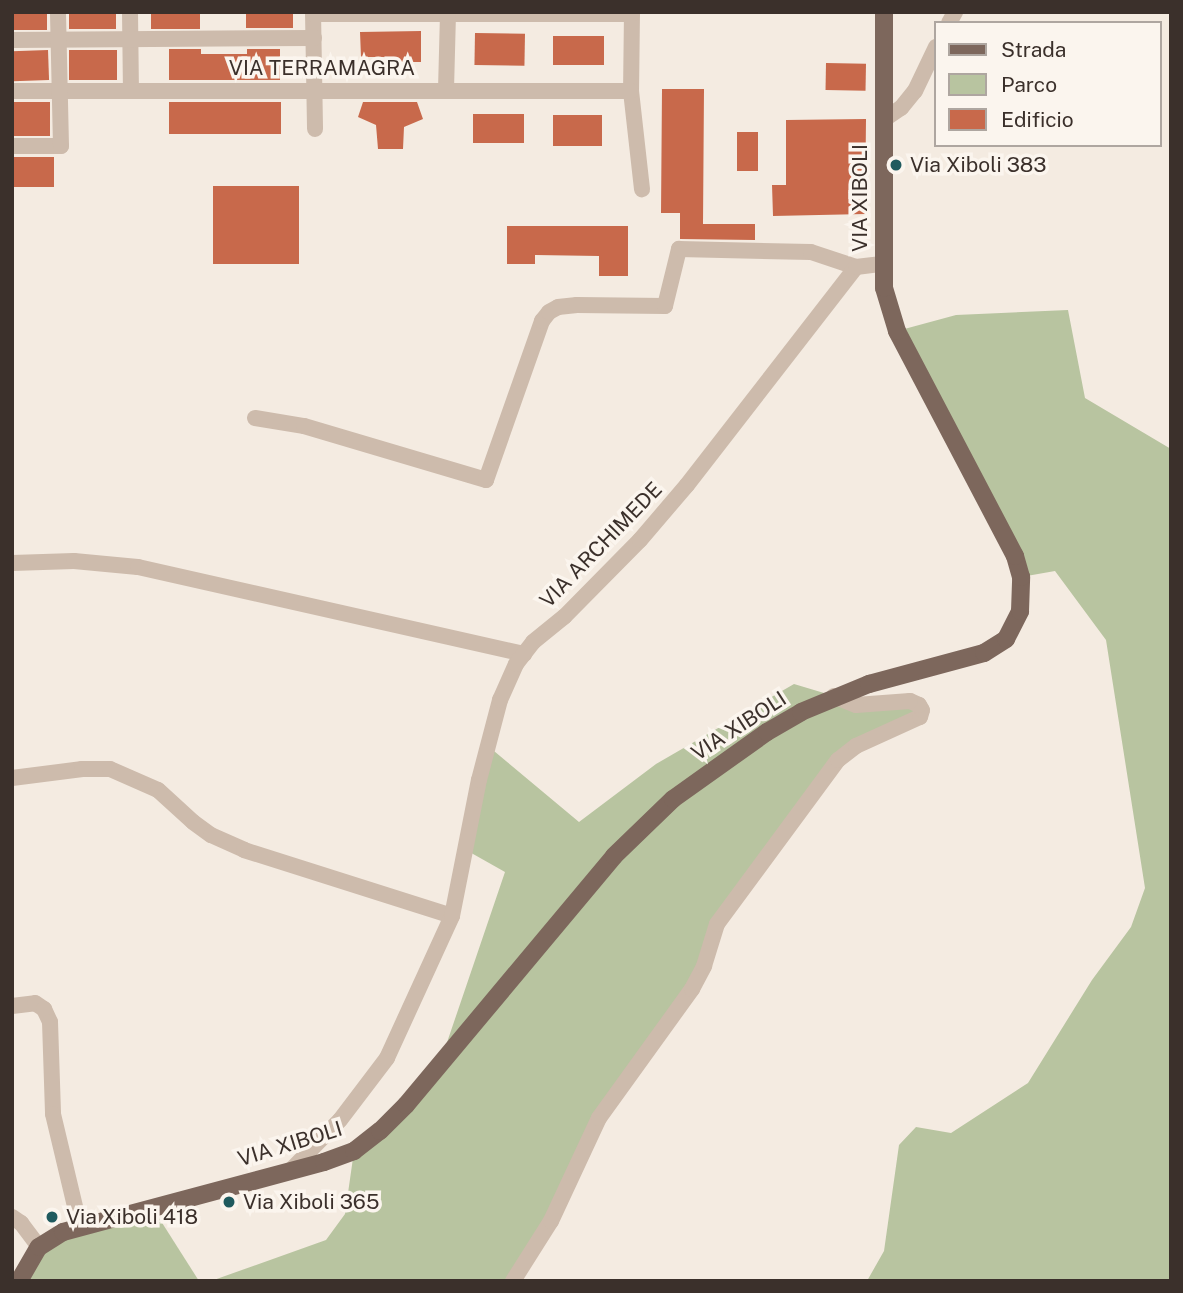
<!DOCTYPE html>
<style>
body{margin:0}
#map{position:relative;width:1183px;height:1293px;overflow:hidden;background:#f4ebe1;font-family:"Public Sans",sans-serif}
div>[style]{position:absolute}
.green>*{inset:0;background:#b8c4a0}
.building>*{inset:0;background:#c8694b;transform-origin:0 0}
.minor>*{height:16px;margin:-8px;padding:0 8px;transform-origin:8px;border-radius:8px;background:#cdbbac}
.primary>*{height:18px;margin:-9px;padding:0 9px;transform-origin:9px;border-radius:9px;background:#7d675c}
.dots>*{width:19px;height:19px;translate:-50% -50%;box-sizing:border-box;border:4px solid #fbf5ee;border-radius:50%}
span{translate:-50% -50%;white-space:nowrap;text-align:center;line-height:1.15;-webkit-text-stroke:7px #fbf5ee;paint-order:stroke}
.street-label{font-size:21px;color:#3b302b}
.poi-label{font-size:21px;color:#3b302b}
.left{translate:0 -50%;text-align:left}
.frame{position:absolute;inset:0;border:14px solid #3b302b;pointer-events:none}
.legend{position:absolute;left:934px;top:21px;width:228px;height:126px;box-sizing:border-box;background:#fbf5ee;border:2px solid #aea6a0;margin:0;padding:9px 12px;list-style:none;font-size:21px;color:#3b302b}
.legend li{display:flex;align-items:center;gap:14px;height:35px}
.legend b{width:35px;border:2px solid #aea6a0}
</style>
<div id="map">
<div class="green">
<i style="clip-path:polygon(1068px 310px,1085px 398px,1171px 449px,1171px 1281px,867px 1281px,884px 1251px,899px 1145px,916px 1127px,951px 1133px,1028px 1083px,1092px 980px,1131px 927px,1145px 888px,1106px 640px,1055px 571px,1021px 577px,897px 331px,956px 315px)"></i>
<i style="clip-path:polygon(794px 684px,834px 696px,910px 701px,922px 710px,856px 746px,717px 924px,704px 966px,599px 1118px,513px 1281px,211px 1281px,326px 1240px,345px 1214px,354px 1151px,440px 1063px,505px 872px,466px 850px,488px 746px,579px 822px,656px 764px)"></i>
<i style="clip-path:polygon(152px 1207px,199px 1281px,19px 1281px,39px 1247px)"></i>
</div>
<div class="building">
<i style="left:12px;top:12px;width:35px;height:18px"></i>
<i style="left:69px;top:12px;width:47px;height:17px"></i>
<i style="left:151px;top:12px;width:49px;height:17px"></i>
<i style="left:246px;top:12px;width:47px;height:16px"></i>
<i style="clip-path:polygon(421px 31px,421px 62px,386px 62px,386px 57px,361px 57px,360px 32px)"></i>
<i style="left:475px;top:33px;width:50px;height:32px;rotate:1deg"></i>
<i style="left:553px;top:36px;width:51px;height:29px"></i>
<i style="clip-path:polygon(169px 49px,201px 49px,201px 54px,247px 54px,247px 49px,280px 49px,280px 80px,169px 80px)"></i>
<i style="left:48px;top:50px;width:30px;height:36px;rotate:88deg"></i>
<i style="left:69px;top:50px;width:48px;height:30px"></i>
<i style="left:826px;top:63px;width:40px;height:27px;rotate:1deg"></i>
<i style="clip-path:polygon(662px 89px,704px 89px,703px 224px,755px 224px,755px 240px,680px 239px,680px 213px,661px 213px)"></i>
<i style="left:12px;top:102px;width:38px;height:34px"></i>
<i style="left:169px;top:102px;width:112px;height:32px"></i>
<i style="clip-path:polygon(363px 102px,417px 102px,423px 119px,404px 127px,403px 149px,378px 149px,376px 125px,358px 117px)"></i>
<i style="left:524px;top:114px;width:29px;height:51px;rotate:90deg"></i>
<i style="left:553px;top:115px;width:49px;height:31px"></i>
<i style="clip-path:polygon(866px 119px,865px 214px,773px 216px,772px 185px,786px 185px,786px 120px)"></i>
<i style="left:737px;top:132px;width:21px;height:39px"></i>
<i style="left:12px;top:157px;width:42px;height:30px"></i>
<i style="left:213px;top:186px;width:86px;height:78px"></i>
<i style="clip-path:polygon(507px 226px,628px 226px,628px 276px,599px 276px,599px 256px,535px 255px,535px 264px,507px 264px)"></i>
</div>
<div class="minor">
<i style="left:130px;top:12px;width:78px;rotate:89.3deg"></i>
<i style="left:313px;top:12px;width:117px;rotate:89deg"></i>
<i style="left:632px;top:12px;width:79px;rotate:90.7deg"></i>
<i style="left:631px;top:91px;width:99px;rotate:83.6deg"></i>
<i style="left:313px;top:14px;width:319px"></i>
<i style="left:949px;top:23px;width:13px;rotate:-61deg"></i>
<i style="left:12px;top:40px;width:302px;rotate:-0.4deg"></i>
<i style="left:446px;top:90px;width:76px;rotate:-88.5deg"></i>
<i style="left:12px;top:91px;width:619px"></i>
<i style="left:883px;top:120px;width:22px;rotate:-34deg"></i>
<i style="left:901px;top:108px;width:22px;rotate:-51deg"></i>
<i style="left:915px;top:91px;width:49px;rotate:-64.5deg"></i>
<i style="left:12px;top:146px;width:49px"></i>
<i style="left:61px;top:146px;width:134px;rotate:-91.3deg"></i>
<i style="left:255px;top:418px;width:50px;rotate:9.3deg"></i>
<i style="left:304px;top:426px;width:190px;rotate:16.5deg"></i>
<i style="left:486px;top:480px;width:169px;rotate:-70.6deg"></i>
<i style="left:542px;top:321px;width:11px;rotate:-52deg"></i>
<i style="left:549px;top:312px;width:10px;rotate:-29deg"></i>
<i style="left:558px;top:307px;width:19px;rotate:-6deg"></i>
<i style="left:577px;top:305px;width:88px;rotate:0.7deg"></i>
<i style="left:665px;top:306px;width:59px;rotate:-76.2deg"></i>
<i style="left:679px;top:249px;width:132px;rotate:1.3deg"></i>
<i style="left:811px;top:252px;width:47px;rotate:18.4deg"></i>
<i style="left:12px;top:563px;width:62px;rotate:-1.8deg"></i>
<i style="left:74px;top:561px;width:64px;rotate:5.4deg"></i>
<i style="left:138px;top:567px;width:396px;rotate:12.7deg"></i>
<i style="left:12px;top:778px;width:71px;rotate:-7.3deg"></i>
<i style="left:82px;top:769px;width:28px"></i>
<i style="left:110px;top:769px;width:52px;rotate:23.6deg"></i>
<i style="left:158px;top:790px;width:47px;rotate:42.4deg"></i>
<i style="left:193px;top:822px;width:22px;rotate:36deg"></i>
<i style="left:211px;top:835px;width:36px;rotate:24deg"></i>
<i style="left:244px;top:850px;width:218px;rotate:17.6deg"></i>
<i style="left:12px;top:1006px;width:23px;rotate:-7deg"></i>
<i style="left:35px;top:1003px;width:11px;rotate:34deg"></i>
<i style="left:44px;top:1009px;width:14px;rotate:65deg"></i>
<i style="left:50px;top:1022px;width:92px;rotate:88.1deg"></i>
<i style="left:53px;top:1114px;width:116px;rotate:76.6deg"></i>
<i style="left:290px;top:1171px;width:71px;rotate:-45.6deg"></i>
<i style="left:340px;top:1120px;width:78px;rotate:-52.8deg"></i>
<i style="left:387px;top:1058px;width:156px;rotate:-65.4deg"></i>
<i style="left:452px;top:916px;width:139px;rotate:-78.8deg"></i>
<i style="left:479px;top:780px;width:83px;rotate:-75.3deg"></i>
<i style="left:500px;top:700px;width:39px;rotate:-66deg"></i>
<i style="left:516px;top:664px;width:28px;rotate:-52deg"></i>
<i style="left:533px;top:642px;width:40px;rotate:-39deg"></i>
<i style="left:564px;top:617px;width:108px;rotate:-45.4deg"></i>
<i style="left:640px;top:540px;width:72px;rotate:-49.5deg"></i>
<i style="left:687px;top:485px;width:276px;rotate:-52.2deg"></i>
<i style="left:856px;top:267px;width:26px;rotate:-7deg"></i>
<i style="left:12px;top:1217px;width:11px;rotate:34deg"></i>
<i style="left:21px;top:1223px;width:30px;rotate:53deg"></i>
<i style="left:513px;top:1281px;width:71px;rotate:-57.7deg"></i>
<i style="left:551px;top:1221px;width:114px;rotate:-65deg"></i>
<i style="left:599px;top:1118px;width:159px;rotate:-54.2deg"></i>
<i style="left:692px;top:989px;width:26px;rotate:-62deg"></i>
<i style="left:704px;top:966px;width:44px;rotate:-72.8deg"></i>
<i style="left:717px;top:924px;width:204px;rotate:-53.6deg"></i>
<i style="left:838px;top:760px;width:23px;rotate:-38deg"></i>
<i style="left:856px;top:746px;width:70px;rotate:-24.4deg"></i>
<i style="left:920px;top:717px;width:7px;rotate:-74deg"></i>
<i style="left:922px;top:710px;width:6px;rotate:-121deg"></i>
<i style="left:919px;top:705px;width:10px;rotate:-156deg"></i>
<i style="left:910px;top:701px;width:54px;rotate:175.8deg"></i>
<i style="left:856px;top:705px;width:24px;rotate:-158deg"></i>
</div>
<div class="primary">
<i style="left:19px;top:1281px;width:39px;rotate:-60deg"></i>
<i style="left:39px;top:1247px;width:28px;rotate:-32deg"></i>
<i style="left:63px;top:1232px;width:270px;rotate:-15deg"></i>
<i style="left:324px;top:1162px;width:32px;rotate:-20deg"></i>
<i style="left:354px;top:1151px;width:33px;rotate:-38deg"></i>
<i style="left:380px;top:1131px;width:37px;rotate:-45deg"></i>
<i style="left:406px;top:1105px;width:324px;rotate:-50.1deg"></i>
<i style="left:614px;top:856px;width:82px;rotate:-44deg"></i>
<i style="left:673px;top:799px;width:115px;rotate:-35.5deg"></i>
<i style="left:767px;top:732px;width:39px;rotate:-30deg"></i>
<i style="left:801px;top:712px;width:74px;rotate:-22.4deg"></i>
<i style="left:869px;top:684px;width:119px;rotate:-15.1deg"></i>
<i style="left:984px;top:653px;width:26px;rotate:-32deg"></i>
<i style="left:1006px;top:639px;width:31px;rotate:-63deg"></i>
<i style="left:1020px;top:611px;width:34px;rotate:-88deg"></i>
<i style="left:1021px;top:577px;width:22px;rotate:-106deg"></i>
<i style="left:1015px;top:556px;width:254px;rotate:-117.7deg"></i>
<i style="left:897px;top:331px;width:45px;rotate:-106.8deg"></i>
<i style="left:884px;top:288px;width:276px;rotate:-90deg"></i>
</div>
<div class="dots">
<i style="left:896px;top:165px;background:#1f5a5e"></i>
<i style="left:229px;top:1202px;background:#1f5a5e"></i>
<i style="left:52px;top:1217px;background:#1f5a5e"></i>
</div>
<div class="street-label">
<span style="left:322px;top:68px">VIA TERRAMAGRA</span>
<span style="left:860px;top:198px;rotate:-90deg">VIA XIBOLI</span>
<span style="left:601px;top:545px;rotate:-46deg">VIA ARCHIMEDE</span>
<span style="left:739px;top:726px;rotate:-33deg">VIA XIBOLI</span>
<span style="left:290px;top:1144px;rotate:-17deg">VIA XIBOLI</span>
</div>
<div class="poi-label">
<span class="left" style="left:910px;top:165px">Via Xiboli 383</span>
<span class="left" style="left:243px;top:1202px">Via Xiboli 365</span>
<span class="left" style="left:66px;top:1217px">Via Xiboli 418</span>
</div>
<div class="frame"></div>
<ul class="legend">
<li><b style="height:9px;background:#7d675c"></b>Strada</li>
<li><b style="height:19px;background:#b8c4a0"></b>Parco</li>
<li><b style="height:19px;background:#c8694b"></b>Edificio</li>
</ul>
</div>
